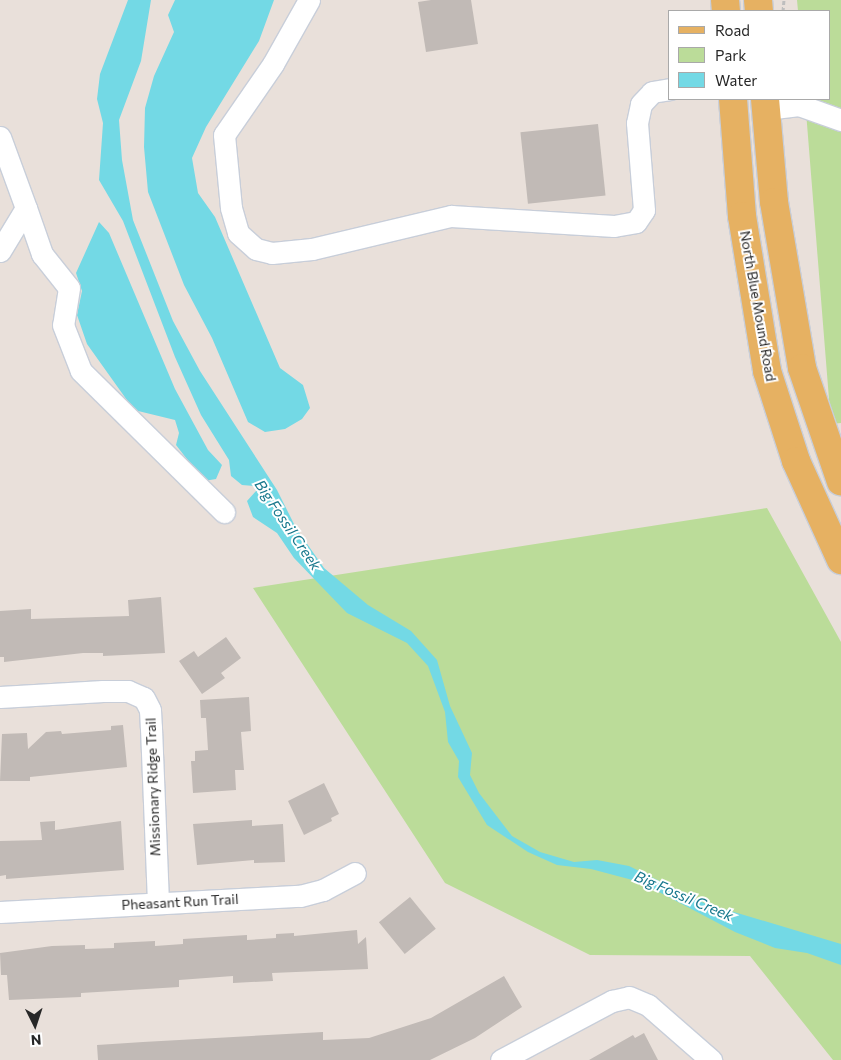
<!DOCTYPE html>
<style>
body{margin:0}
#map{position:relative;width:841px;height:1060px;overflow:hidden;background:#e9e0da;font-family:Commissioner,sans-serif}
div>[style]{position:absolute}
.green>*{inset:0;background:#bbdc99}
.water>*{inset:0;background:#73d9e5}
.building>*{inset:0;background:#c1bab6;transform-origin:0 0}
.path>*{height:3px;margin-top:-1.5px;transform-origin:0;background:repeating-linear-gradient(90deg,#bebebe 0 4px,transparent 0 6.5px)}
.roads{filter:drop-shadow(1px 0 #c8ced9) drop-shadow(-1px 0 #c8ced9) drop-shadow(0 1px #c8ced9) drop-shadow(0 -1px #c8ced9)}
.minor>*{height:21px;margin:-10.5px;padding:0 10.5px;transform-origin:10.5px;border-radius:10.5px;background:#fff}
.major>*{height:28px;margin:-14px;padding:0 14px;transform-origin:14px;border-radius:14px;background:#e6b162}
span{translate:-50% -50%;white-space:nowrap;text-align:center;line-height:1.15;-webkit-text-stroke:4px #fff;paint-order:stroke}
.street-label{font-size:14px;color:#272727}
.water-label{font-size:15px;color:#16778c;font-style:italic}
.legend{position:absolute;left:668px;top:10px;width:162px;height:90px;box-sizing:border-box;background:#fff;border:1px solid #a9a9a9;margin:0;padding:6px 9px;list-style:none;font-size:15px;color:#272727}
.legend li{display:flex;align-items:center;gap:10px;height:25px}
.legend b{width:25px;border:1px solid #a9a9a9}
.north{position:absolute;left:10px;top:1000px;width:50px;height:50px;-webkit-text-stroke:4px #fff;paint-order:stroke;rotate:176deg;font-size:14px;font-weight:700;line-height:20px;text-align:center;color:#272727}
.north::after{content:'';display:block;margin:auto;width:18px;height:22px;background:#272727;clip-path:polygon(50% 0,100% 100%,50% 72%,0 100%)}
</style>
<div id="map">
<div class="green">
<i style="clip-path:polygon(797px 0,841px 0,841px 423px,831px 424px,805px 99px,830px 99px,830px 11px,798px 11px)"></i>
<i style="clip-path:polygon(767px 508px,841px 642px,841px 1060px,833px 1060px,750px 956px,590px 955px,445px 883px,253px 588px)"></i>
</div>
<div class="water">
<i style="clip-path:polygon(128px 0,151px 0,141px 61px,119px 120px,122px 160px,133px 220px,173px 321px,200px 371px,277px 490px,296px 528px,324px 568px,368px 605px,411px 631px,437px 660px,450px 706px,472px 753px,470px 775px,479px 793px,512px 836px,540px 852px,574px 862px,597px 860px,629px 866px,704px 903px,841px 944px,841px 965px,807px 953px,775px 948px,735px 932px,640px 882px,591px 869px,557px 865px,528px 852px,487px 825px,458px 777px,459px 761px,448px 742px,445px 712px,428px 666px,407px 643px,347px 613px,294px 558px,277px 533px,253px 517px,247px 501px,257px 490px,254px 486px,242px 485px,231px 476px,229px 460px,201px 415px,175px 357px,123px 221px,99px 180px,103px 123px,97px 99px,100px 74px)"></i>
<i style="clip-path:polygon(175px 0,274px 0,259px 41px,206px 127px,192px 158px,198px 193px,215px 217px,280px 368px,303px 385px,310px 408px,302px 419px,285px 429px,265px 432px,248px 422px,212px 338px,184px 285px,148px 192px,144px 147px,145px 108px,154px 76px,174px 32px,168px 15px)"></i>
<i style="clip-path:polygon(99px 222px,109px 233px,175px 389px,208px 450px,222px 465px,216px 479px,204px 481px,176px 445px,179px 433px,175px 420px,134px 410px,87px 344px,77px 315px,82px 291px,76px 273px)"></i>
</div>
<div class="building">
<i style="clip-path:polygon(431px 0,471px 0,478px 44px,426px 52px,418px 2px)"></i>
<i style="left:598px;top:124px;width:72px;height:78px;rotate:84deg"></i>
<i style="clip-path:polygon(161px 597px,165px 653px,103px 656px,103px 653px,83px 653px,4px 662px,4px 657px,0 657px,0 611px,31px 609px,31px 619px,129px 616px,128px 600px)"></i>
<i style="clip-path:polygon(226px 637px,241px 658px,221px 673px,225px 678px,202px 694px,179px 661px,194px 651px,198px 657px)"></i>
<i style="clip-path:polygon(249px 697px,251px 731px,241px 732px,244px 770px,235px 770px,236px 790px,193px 793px,191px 761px,195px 761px,195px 751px,208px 750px,206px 718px,201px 718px,200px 700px)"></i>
<i style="clip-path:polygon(123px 725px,127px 767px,30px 777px,30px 781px,0 781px,2px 734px,27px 733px,28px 749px,46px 732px,61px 731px,62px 734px,111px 730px,111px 726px)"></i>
<i style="clip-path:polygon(324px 783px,339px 814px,331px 818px,332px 821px,304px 835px,288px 801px)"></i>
<i style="clip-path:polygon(252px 820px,252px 826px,283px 824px,285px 862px,254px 863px,254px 860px,197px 865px,193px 824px)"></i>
<i style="clip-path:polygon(55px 821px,55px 830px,121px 821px,124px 870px,6px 879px,6px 875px,0 876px,0 841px,42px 840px,40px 822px)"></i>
<i style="left:410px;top:897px;width:41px;height:40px;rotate:51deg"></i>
<i style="clip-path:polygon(357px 930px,358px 944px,366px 937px,368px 969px,272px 973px,273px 981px,233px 983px,233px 976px,179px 980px,179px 987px,81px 993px,81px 997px,9px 1000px,7px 975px,1px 975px,0 953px,52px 946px,85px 945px,85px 949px,114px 948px,114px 943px,155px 941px,155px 946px,183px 944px,183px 939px,247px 935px,247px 940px,276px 938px,276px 934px,294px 933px,294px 936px)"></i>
<i style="clip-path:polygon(504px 976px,522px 1007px,475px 1038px,430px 1060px,98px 1060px,97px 1045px,143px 1042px,323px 1032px,323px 1040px,369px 1038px,431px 1018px)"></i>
<i style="clip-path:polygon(644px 1033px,658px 1060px,589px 1060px,633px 1035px,635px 1038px)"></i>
</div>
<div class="path">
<i style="left:783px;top:11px;width:11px;rotate:-85deg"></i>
</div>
<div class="roads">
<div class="minor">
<i style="left:309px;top:0;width:73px;rotate:119.4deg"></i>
<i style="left:273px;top:64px;width:86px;rotate:124.6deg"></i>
<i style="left:224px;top:135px;width:73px;rotate:84.5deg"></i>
<i style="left:231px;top:208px;width:26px;rotate:74deg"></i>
<i style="left:238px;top:233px;width:24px;rotate:42deg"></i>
<i style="left:256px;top:249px;width:16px;rotate:14deg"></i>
<i style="left:272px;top:253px;width:40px;rotate:-5.7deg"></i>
<i style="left:312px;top:249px;width:143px;rotate:-13.4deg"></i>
<i style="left:451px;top:216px;width:163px;rotate:3.5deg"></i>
<i style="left:614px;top:226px;width:22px;rotate:-10deg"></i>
<i style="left:636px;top:222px;width:14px;rotate:-56deg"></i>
<i style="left:644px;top:210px;width:87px;rotate:-94.6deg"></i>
<i style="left:637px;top:123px;width:19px;rotate:-78deg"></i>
<i style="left:641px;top:104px;width:16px;rotate:-47deg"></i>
<i style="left:652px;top:92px;width:18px;rotate:-9deg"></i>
<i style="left:766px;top:109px;width:33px;rotate:-7deg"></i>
<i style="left:799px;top:105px;width:45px;rotate:19.7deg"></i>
<i style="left:0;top:137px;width:76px;rotate:69.9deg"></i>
<i style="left:0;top:251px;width:50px;rotate:-58.8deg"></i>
<i style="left:26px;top:208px;width:49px;rotate:70.8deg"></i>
<i style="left:42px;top:254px;width:43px;rotate:51.5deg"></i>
<i style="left:69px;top:288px;width:37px;rotate:99deg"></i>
<i style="left:63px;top:325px;width:49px;rotate:68.6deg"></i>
<i style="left:81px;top:371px;width:201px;rotate:44.6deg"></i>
<i style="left:0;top:697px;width:103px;rotate:-3.3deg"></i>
<i style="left:103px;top:691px;width:25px"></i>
<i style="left:128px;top:691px;width:17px;rotate:24deg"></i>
<i style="left:144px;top:698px;width:13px;rotate:63deg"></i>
<i style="left:150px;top:710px;width:18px;rotate:87deg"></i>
<i style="left:151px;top:728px;width:174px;rotate:87.7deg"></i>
<i style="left:0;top:912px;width:300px;rotate:-3.1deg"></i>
<i style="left:300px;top:896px;width:24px;rotate:-15deg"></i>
<i style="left:323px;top:890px;width:36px;rotate:-28deg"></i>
<i style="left:501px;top:1060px;width:126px;rotate:-28deg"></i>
<i style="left:612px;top:1001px;width:17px;rotate:-13deg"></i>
<i style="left:629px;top:997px;width:21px;rotate:23deg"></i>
<i style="left:648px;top:1005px;width:84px;rotate:41.1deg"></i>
</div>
<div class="major">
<i style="left:725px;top:0;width:11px;rotate:85deg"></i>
<i style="left:758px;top:0;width:11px;rotate:85deg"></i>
<i style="left:733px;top:99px;width:117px;rotate:85.6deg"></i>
<i style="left:742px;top:216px;width:157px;rotate:80.8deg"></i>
<i style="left:767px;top:371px;width:95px;rotate:72.1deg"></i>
<i style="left:796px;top:461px;width:109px;rotate:65.6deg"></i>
<i style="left:765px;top:99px;width:103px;rotate:85deg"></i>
<i style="left:774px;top:202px;width:168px;rotate:80.4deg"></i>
<i style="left:802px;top:368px;width:120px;rotate:71.1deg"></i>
</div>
</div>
<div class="street-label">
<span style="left:758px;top:306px;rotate:80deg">North Blue Mound Road</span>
<span style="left:153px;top:787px;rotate:-92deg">Missionary Ridge Trail</span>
<span style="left:180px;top:902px;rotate:-3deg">Pheasant Run Trail</span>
</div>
<div class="water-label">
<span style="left:288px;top:525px;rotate:56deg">Big Fossil Creek</span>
<span style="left:684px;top:896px;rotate:23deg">Big Fossil Creek</span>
</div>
<ul class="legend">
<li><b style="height:6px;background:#e6b162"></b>Road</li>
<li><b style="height:14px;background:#bbdc99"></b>Park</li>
<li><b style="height:14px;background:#73d9e5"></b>Water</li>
</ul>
<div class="north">N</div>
</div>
